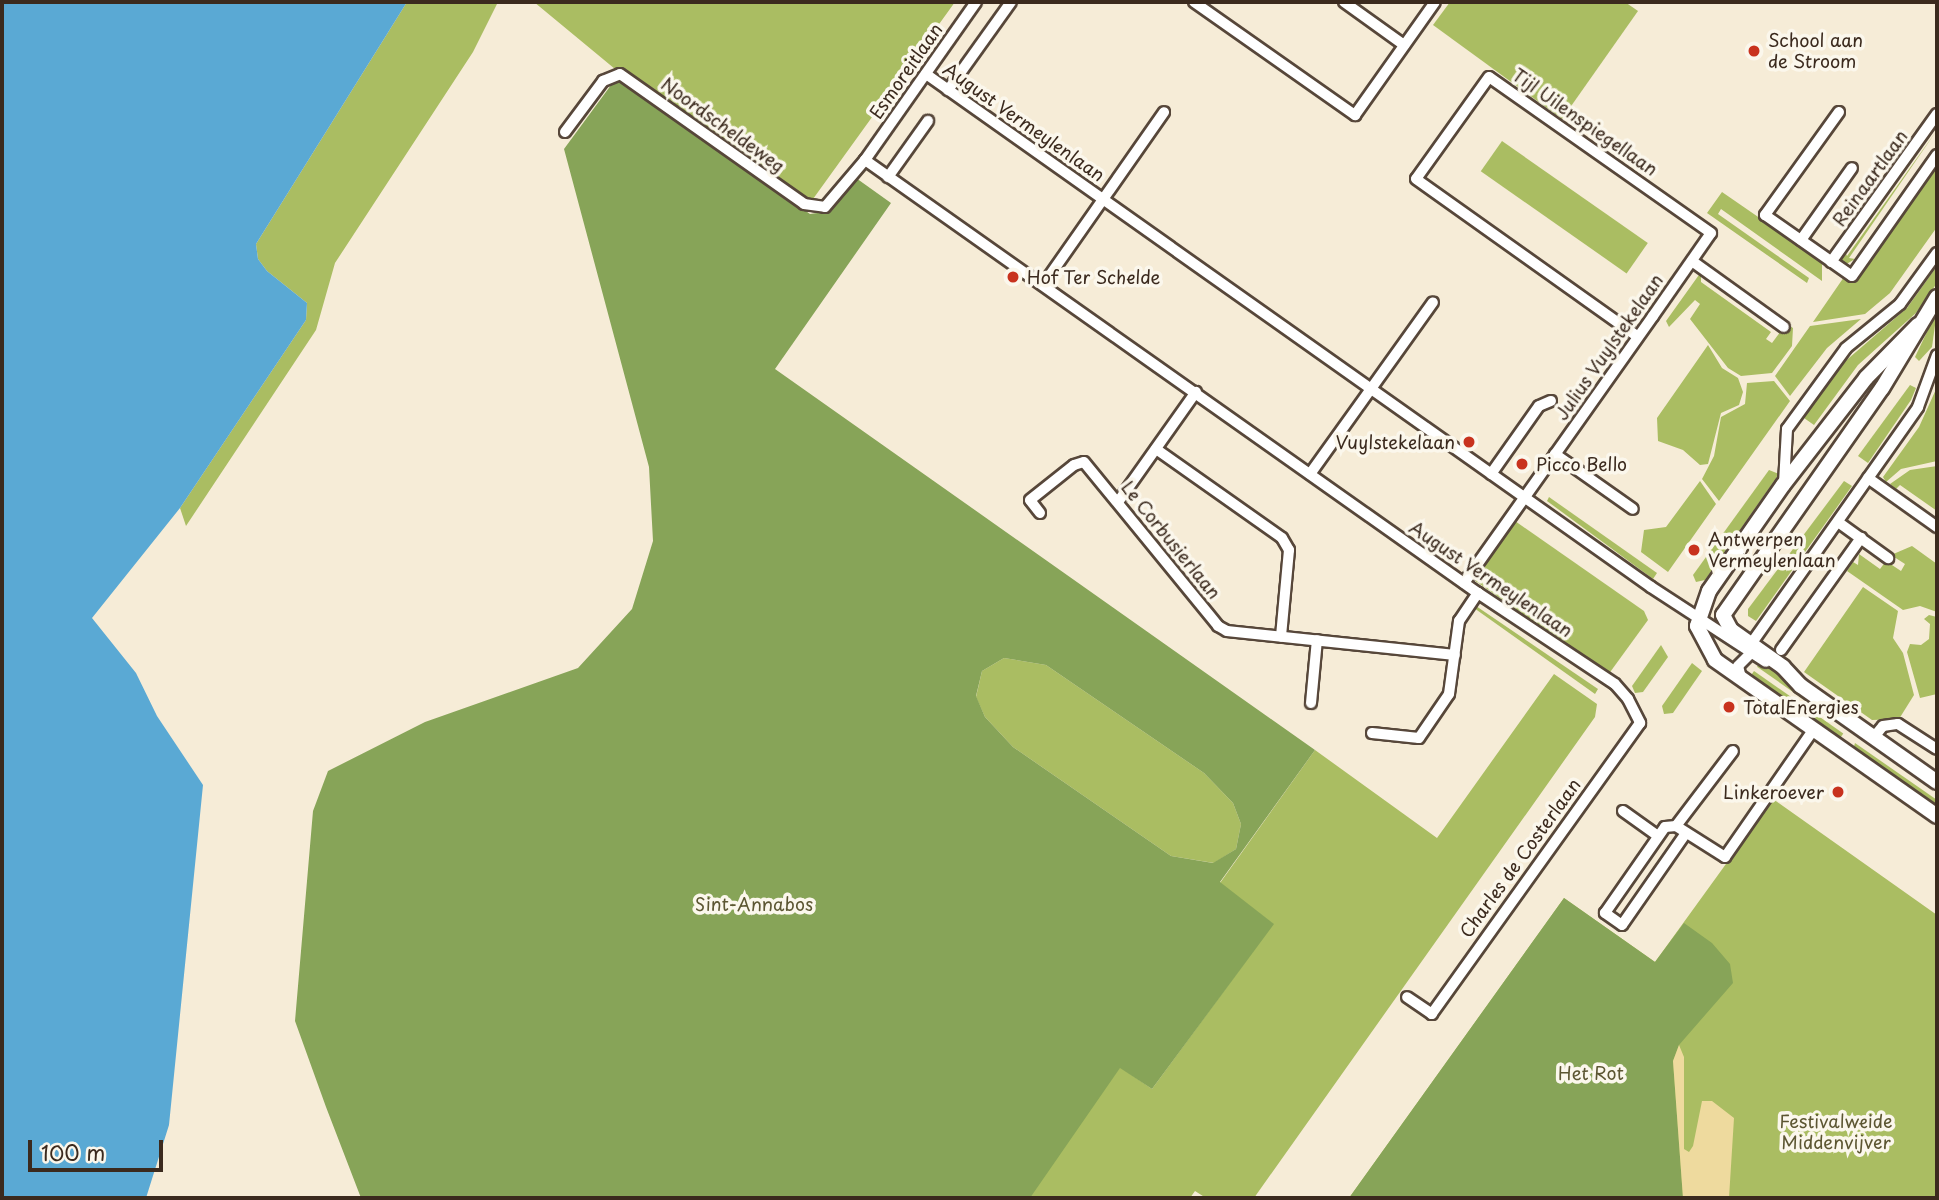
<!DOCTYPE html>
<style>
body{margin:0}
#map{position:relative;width:1939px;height:1200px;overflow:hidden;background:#f6ecd7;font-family:"Playpen Sans",sans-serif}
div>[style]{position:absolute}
.green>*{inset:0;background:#aabd62;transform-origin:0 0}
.forest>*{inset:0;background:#87a458}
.sand>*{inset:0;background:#eeda9e}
.water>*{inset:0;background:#5aa9d4}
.roads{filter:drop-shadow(2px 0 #57473a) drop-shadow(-2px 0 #57473a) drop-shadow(0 2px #57473a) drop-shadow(0 -2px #57473a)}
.minor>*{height:10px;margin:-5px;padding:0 5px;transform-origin:5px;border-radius:5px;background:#fff}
.major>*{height:14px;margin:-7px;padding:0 7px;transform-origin:7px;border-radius:7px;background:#fff}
.dots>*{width:19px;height:19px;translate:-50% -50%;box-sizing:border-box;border:4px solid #fbf7ec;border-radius:50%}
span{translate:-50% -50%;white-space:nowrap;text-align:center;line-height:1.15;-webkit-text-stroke:7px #fbf7ec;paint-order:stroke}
.poi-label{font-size:18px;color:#3b2a1e}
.left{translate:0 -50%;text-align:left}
.right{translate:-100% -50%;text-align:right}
.street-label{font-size:18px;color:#3b2a1e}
.park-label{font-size:18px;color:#5c5632}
.frame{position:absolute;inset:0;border:4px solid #3b2a1e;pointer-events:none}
.scale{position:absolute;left:28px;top:1140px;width:135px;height:32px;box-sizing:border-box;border:4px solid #3b2a1e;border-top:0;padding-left:9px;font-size:21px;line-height:24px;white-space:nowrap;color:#3b2a1e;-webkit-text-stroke:5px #fbf7ec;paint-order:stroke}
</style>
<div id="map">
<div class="green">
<i style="clip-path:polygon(407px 2px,498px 2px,473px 52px,335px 263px,316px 330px,186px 526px,180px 508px,306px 320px,307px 303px,267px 271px,258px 259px,256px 244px)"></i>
<i style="clip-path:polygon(534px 2px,955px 2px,813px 199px,798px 195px,627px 71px,615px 69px)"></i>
<i style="clip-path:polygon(1450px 2px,1625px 2px,1638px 11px,1562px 119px,1433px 25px)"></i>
<i style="clip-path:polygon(1937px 130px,1849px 258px,1855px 259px,1843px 266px,1839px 260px,1845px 251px,1847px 256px)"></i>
<i style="left:1502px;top:141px;width:178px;height:37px;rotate:35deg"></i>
<i style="clip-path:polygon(1937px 165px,1937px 227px,1890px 293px,1865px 314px,1813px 322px,1844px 277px,1853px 283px)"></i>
<i style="clip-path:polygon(1722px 192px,1822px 261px,1822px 281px,1721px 209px,1718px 214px,1809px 278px,1807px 283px,1707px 213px)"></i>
<i style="clip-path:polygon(1937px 266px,1937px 283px,1916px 313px,1858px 365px,1814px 425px,1804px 418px,1842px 364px,1907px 308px)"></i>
<i style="clip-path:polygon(1701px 272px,1701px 282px,1771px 332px,1766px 339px,1772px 343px,1786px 324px,1793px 328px,1792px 346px,1772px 373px,1741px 376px,1728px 368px,1690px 319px,1700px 304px,1695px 300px,1669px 327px,1666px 321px)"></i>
<i style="clip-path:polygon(1937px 311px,1932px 347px,1919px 361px,1915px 357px)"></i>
<i style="clip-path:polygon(1861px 319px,1827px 348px,1790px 396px,1775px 376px,1810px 326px)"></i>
<i style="clip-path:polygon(1708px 345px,1722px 368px,1738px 378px,1743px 392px,1739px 405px,1721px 413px,1708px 464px,1700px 465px,1683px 450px,1658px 441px,1657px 418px)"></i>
<i style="clip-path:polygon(1774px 381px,1790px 401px,1719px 501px,1702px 479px,1714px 456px,1721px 417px,1745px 404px,1747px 383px)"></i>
<i style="clip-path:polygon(1910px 385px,1916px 388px,1911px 400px,1868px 463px,1858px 456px)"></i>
<i style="clip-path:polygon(1937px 387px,1937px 461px,1901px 469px,1886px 482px,1883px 477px,1919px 427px)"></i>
<i style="clip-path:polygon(1937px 466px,1937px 511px,1900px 485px,1896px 489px,1890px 484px,1910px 470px)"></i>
<i style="clip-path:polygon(1769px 470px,1779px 474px,1705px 580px,1696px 582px,1693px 575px)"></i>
<i style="clip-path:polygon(1700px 481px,1716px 504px,1668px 572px,1641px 552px,1644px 530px,1666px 527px)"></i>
<i style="clip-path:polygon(1844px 481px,1852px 486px,1756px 621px,1748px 616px,1748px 609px)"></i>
<i style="clip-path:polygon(1549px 497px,1657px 573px,1653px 579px,1547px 501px)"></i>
<i style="clip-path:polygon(1515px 521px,1644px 611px,1648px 620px,1608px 675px,1474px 580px)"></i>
<i style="clip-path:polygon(1912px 546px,1937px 564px,1937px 612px,1920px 606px,1903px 610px,1847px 571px,1853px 562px,1858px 565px,1859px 554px,1880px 569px,1886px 561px,1901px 571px,1905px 564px,1891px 555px)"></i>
<i style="clip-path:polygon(1863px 587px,1898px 611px,1893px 638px,1903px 653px,1914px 695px,1899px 719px,1872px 720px,1804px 672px)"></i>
<i style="clip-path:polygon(1476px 606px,1598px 689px,1595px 694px,1474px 608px)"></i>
<i style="clip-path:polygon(1929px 615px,1937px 617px,1937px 694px,1920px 698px,1907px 652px,1910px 644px,1921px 645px,1929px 639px,1930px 624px,1924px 619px)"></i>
<i style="clip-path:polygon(1661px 645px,1668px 657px,1643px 692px,1635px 693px,1632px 686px)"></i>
<i style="clip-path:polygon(1004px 658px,1046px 665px,1204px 773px,1233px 803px,1241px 824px,1236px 849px,1214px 863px,1171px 856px,1013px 747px,985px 717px,976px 697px,982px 671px)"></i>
<i style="left:1761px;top:661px;width:104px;height:7px;rotate:35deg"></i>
<i style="clip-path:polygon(1692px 663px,1702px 671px,1673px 713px,1664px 714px,1662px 706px)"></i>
<i style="left:1754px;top:671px;width:109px;height:7px;rotate:35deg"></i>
<i style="clip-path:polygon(1554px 674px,1597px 704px,1595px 717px,1254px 1198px,1206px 1198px,1195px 1191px,1190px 1198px,1028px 1197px,1120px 1067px,1152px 1089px,1273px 924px,1220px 883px,1315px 750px,1437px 838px)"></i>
<i style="clip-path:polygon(1855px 743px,1937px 800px,1937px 810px,1853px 750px)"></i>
<i style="clip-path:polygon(1773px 799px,1937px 915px,1937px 1198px,1349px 1198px,1564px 898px,1655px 962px)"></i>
</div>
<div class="forest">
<i style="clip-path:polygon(evenodd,614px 81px,624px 82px,810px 214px,831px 211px,856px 178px,891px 203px,775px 369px,1315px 750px,1220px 882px,1274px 924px,1152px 1089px,1120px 1068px,1030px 1198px,361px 1198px,326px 1107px,295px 1021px,313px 811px,328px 771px,425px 722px,578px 668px,632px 609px,653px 541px,649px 467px,564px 149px,614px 81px,1004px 658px,1046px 665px,1204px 773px,1233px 803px,1241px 824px,1236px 849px,1213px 863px,1171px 856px,1013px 747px,985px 717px,976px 696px,982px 671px,1004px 658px)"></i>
<i style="clip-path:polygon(1564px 898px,1655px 962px,1684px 923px,1712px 943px,1730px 964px,1733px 983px,1679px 1045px,1673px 1061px,1683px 1198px,1349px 1198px)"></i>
</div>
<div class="sand">
<i style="clip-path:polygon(1679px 1045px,1684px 1057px,1684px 1149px,1689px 1152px,1693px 1146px,1702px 1101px,1712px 1101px,1734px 1118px,1729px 1198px,1683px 1198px,1673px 1061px)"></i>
</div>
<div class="water">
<i style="clip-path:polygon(2px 2px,407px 2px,256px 244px,258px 259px,267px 271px,307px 303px,306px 320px,180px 508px,92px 618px,136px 673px,157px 716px,203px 785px,169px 1125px,146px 1198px,2px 1198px)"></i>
</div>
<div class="roads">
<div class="minor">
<i style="left:1194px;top:2px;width:197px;rotate:35.1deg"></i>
<i style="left:1355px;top:115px;width:138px;rotate:-54.7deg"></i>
<i style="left:1344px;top:2px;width:74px;rotate:35.6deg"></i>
<i style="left:926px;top:74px;width:888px;rotate:35.28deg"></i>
<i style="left:1651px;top:587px;width:137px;rotate:33.1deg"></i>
<i style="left:948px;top:90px;width:108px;rotate:-54.4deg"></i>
<i style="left:1839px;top:112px;width:127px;rotate:125.7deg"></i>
<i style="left:1765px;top:215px;width:106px;rotate:35deg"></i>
<i style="left:1852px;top:276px;width:148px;rotate:-54.9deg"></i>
<i style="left:565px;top:132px;width:64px;rotate:-53.3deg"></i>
<i style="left:603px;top:81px;width:18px;rotate:-22deg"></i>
<i style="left:620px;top:74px;width:225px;rotate:35.2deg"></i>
<i style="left:804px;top:204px;width:21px;rotate:8deg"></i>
<i style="left:825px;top:207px;width:62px;rotate:-49.6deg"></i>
<i style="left:865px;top:160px;width:193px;rotate:-54.9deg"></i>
<i style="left:865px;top:160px;width:751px;rotate:35.24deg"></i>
<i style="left:1478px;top:593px;width:164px;rotate:33.6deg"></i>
<i style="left:1615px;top:684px;width:20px;rotate:49deg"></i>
<i style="left:1628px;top:699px;width:27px;rotate:63deg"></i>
<i style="left:1640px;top:723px;width:358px;rotate:125.6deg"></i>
<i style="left:1432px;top:1014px;width:30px;rotate:-146deg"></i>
<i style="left:888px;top:177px;width:69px;rotate:-54.5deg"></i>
<i style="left:1801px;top:240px;width:88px;rotate:-54.7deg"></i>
<i style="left:1692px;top:261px;width:113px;rotate:35.7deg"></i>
<i style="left:1831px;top:262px;width:182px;rotate:-54.4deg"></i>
<i style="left:1043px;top:285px;width:211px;rotate:-55deg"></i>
<i style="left:1156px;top:449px;width:154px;rotate:35.2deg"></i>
<i style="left:1282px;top:538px;width:14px;rotate:60deg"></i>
<i style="left:1289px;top:550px;width:87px;rotate:95.3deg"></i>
<i style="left:1555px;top:454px;width:95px;rotate:35.2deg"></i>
<i style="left:1310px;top:474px;width:211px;rotate:-54.4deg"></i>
<i style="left:1491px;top:474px;width:83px;rotate:-54.8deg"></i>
<i style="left:1539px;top:406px;width:13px;rotate:-23deg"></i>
<i style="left:1868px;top:478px;width:85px;rotate:35.4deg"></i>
<i style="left:1784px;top:483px;width:54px;rotate:-86.8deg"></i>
<i style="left:1787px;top:429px;width:100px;rotate:-53.9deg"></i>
<i style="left:1846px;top:348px;width:70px;rotate:-39.2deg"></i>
<i style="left:1900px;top:304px;width:63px;rotate:-54deg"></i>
<i style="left:1118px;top:502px;width:135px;rotate:-54.7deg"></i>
<i style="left:1040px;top:513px;width:16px;rotate:-128deg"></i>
<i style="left:1030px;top:500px;width:56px;rotate:-38.5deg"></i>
<i style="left:1074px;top:465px;width:10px;rotate:-17deg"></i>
<i style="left:1084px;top:462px;width:212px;rotate:50.7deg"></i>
<i style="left:1218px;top:626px;width:10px;rotate:29deg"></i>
<i style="left:1227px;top:631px;width:229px;rotate:6deg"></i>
<i style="left:1838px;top:522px;width:62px;rotate:35.8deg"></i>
<i style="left:1464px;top:583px;width:327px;rotate:-54.7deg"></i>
<i style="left:1653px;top:316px;width:101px;rotate:-55.1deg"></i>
<i style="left:1711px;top:233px;width:271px;rotate:-144.9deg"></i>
<i style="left:1489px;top:77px;width:125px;rotate:125.6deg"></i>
<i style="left:1416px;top:179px;width:272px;rotate:35.4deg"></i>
<i style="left:1751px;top:644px;width:290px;rotate:-54.8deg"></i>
<i style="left:1918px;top:407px;width:55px;rotate:-69.9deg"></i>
<i style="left:1781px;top:650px;width:138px;rotate:-54.5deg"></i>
<i style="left:1741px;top:678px;width:12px;rotate:-104deg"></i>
<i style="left:1738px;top:666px;width:18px;rotate:-45deg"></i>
<i style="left:1311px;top:703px;width:63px;rotate:-84.6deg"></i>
<i style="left:1372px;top:733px;width:47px;rotate:6.1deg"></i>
<i style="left:1419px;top:738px;width:53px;rotate:-55.7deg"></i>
<i style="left:1449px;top:694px;width:74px;rotate:-82.2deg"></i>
<i style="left:1459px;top:621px;width:34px;rotate:-56deg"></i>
<i style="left:1874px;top:737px;width:14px;rotate:-51deg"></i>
<i style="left:1883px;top:726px;width:15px;rotate:-8deg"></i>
<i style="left:1898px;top:724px;width:46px;rotate:32.7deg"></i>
<i style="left:1623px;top:811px;width:43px;rotate:35.5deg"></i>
<i style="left:1676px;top:826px;width:94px;rotate:-52.8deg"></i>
<i style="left:1686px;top:833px;width:112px;rotate:124.8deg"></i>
<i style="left:1622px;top:925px;width:21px;rotate:-145deg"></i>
<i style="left:1605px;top:913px;width:105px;rotate:-55.1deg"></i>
<i style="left:1665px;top:827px;width:11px;rotate:-5deg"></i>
<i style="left:1676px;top:826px;width:58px;rotate:32.3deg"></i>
<i style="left:1725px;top:857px;width:156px;rotate:-55.2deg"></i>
</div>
<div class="major">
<i style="left:1937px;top:297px;width:106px;rotate:121.1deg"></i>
<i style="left:1882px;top:388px;width:277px;rotate:125deg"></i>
<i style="left:1723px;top:615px;width:17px;rotate:62deg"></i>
<i style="left:1731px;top:630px;width:64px;rotate:35.4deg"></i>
<i style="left:1783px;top:667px;width:26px;rotate:47deg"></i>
<i style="left:1801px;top:686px;width:166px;rotate:35.2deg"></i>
<i style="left:1918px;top:325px;width:74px;rotate:134.5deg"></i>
<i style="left:1866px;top:378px;width:135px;rotate:127.8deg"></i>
<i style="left:1783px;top:485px;width:129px;rotate:124.9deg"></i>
<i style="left:1709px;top:591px;width:37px;rotate:109deg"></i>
<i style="left:1697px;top:626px;width:38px;rotate:62deg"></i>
<i style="left:1715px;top:660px;width:271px;rotate:35.1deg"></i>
</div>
</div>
<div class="dots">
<i style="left:1754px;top:51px;background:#c8321e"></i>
<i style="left:1013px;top:277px;background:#c8321e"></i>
<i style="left:1469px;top:442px;background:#c8321e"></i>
<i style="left:1522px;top:464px;background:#c8321e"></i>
<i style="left:1694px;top:550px;background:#c8321e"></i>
<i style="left:1729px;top:707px;background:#c8321e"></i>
<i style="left:1838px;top:792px;background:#c8321e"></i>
</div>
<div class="poi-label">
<span class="left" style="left:1768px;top:51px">School aan<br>de Stroom</span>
<span class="left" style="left:1027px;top:277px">Hof Ter Schelde</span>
<span class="right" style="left:1455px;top:442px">Vuylstekelaan</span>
<span class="left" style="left:1536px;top:464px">Picco Bello</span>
<span class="left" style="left:1708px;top:550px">Antwerpen<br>Vermeylenlaan</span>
<span class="left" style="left:1743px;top:707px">TotalEnergies</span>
<span class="right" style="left:1824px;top:792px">Linkeroever</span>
</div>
<div class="street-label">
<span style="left:906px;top:71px;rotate:-55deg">Esmoreitlaan</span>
<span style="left:1024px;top:122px;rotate:35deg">August Vermeylenlaan</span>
<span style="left:1585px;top:122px;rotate:35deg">Tijl Uilenspiegellaan</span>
<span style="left:723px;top:125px;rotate:36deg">Noordscheldeweg</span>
<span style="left:1870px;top:178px;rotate:-54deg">Reinaartlaan</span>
<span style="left:1609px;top:347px;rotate:-55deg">Julius Vuylstekelaan</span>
<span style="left:1171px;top:540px;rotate:51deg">Le Corbusierlaan</span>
<span style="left:1491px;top:579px;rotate:34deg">August Vermeylenlaan</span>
<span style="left:1520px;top:858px;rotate:-54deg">Charles de Costerlaan</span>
</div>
<div class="park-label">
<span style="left:754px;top:904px">Sint-Annabos</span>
<span style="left:1591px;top:1073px">Het Rot</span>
<span style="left:1836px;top:1132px">Festivalweide<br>Middenvijver</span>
</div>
<div class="frame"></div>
<div class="scale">100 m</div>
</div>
